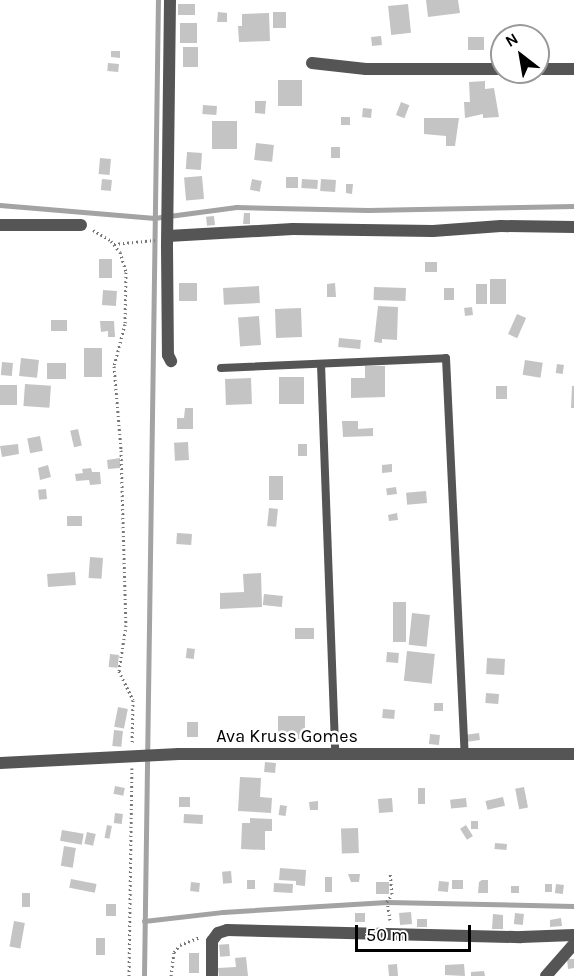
<!DOCTYPE html>
<style>
body{margin:0}
#map{position:relative;width:574px;height:976px;overflow:hidden;background:#fff;font-family:Karla,sans-serif}
div>[style]{position:absolute}
.stream>*{height:4.5px;margin:-2.25px;padding:0 2.25px;transform-origin:2.25px;border-radius:2.25px;background:#a3a3a3}
.building>*{inset:0;background:#c4c4c4;transform-origin:0 0}
.path>*{height:3px;margin-top:-1.5px;transform-origin:0;background:repeating-linear-gradient(90deg,#777 0 1.5px,transparent 0 4.5px)}
.service>*{height:8px;margin:-4px;padding:0 4px;transform-origin:4px;border-radius:4px;background:#555}
.minor>*{height:12px;margin:-6px;padding:0 6px;transform-origin:6px;border-radius:6px;background:#555}
.tertiary>*{height:12px;margin:-6px;padding:0 6px;transform-origin:6px;border-radius:6px;background:#555}
span{translate:-50% -50%;white-space:nowrap;text-align:center;line-height:1.15;-webkit-text-stroke:5px #fff;paint-order:stroke}
.street-label{font-size:18px;color:#000}
.north{position:absolute;left:490px;top:24px;width:60px;height:60px;box-sizing:border-box;background:#fff;border:2px solid #999;border-radius:50%;rotate:329deg;font-size:16px;font-weight:700;line-height:24px;text-align:center;color:#000}
.north::after{content:'';display:block;margin:auto;width:21px;height:27px;background:#000;clip-path:polygon(50% 0,100% 100%,50% 72%,0 100%)}
.scale{position:absolute;left:355px;top:925px;width:116px;height:27px;box-sizing:border-box;border:3px solid #000;border-top:0;padding-left:8px;font-size:18px;line-height:21px;white-space:nowrap;color:#000;-webkit-text-stroke:4px #fff;paint-order:stroke}
</style>
<div id="map">
<div class="stream">
<i style="left:0;top:205px;width:155px;rotate:4.8deg"></i>
<i style="left:154px;top:218px;width:83px;rotate:-7.6deg"></i>
<i style="left:236px;top:207px;width:132px;rotate:1.3deg"></i>
<i style="left:368px;top:210px;width:206px;rotate:-1.1deg"></i>
<i style="left:144px;top:921px;width:80px;rotate:-6.5deg"></i>
<i style="left:223px;top:912px;width:164px;rotate:-3.5deg"></i>
<i style="left:387px;top:902px;width:187px;rotate:1.2deg"></i>
<i style="left:144px;top:976px;width:976px;rotate:-89.18deg"></i>
</div>
<div class="building">
<i style="clip-path:polygon(426px 0,458px 0,460px 13px,428px 17px)"></i>
<i style="left:195px;top:4px;width:11px;height:17px;rotate:90deg"></i>
<i style="left:408px;top:4px;width:29px;height:20px;rotate:84deg"></i>
<i style="clip-path:polygon(218px 12px,227px 13px,227px 22px,217px 22px)"></i>
<i style="left:286px;top:12px;width:16px;height:13px;rotate:90deg"></i>
<i style="clip-path:polygon(269px 13px,270px 41px,239px 42px,238px 26px,242px 26px,242px 14px)"></i>
<i style="left:180px;top:23px;width:17px;height:20px"></i>
<i style="left:381px;top:36px;width:9px;height:10px;rotate:84deg"></i>
<i style="left:468px;top:37px;width:16px;height:13px"></i>
<i style="left:183px;top:47px;width:15px;height:20px"></i>
<i style="clip-path:polygon(111px 51px,120px 51px,120px 58px,111px 57px)"></i>
<i style="left:108px;top:63px;width:11px;height:8px;rotate:5deg"></i>
<i style="left:278px;top:80px;width:24px;height:26px"></i>
<i style="clip-path:polygon(485px 81px,485px 89px,494px 88px,499px 117px,483px 118px,483px 114px,465px 118px,464px 102px,470px 102px,469px 82px)"></i>
<i style="clip-path:polygon(255px 101px,266px 101px,265px 114px,255px 113px)"></i>
<i style="left:401px;top:102px;width:9px;height:14px;rotate:21deg"></i>
<i style="left:203px;top:105px;width:14px;height:9px;rotate:4deg"></i>
<i style="left:363px;top:108px;width:9px;height:9px;rotate:6deg"></i>
<i style="left:341px;top:117px;width:9px;height:8px"></i>
<i style="clip-path:polygon(424px 118px,459px 118px,455px 146px,446px 146px,446px 136px,424px 134px)"></i>
<i style="left:212px;top:121px;width:25px;height:28px"></i>
<i style="left:256px;top:143px;width:18px;height:17px;rotate:6deg"></i>
<i style="left:331px;top:147px;width:9px;height:11px"></i>
<i style="left:187px;top:152px;width:15px;height:17px;rotate:4deg"></i>
<i style="left:100px;top:158px;width:11px;height:16px;rotate:5deg"></i>
<i style="left:202px;top:176px;width:23px;height:18px;rotate:85deg"></i>
<i style="left:286px;top:177px;width:12px;height:11px"></i>
<i style="left:102px;top:179px;width:10px;height:11px;rotate:6deg"></i>
<i style="left:252px;top:179px;width:10px;height:11px;rotate:11deg"></i>
<i style="left:302px;top:179px;width:16px;height:9px;rotate:4deg"></i>
<i style="left:321px;top:179px;width:15px;height:12px;rotate:4deg"></i>
<i style="clip-path:polygon(346px 184px,353px 184px,352px 194px,346px 193px)"></i>
<i style="clip-path:polygon(244px 213px,250px 213px,250px 224px,243px 224px)"></i>
<i style="left:214px;top:216px;width:9px;height:8px;rotate:84deg"></i>
<i style="left:99px;top:259px;width:13px;height:19px"></i>
<i style="left:425px;top:262px;width:12px;height:10px"></i>
<i style="left:490px;top:279px;width:16px;height:25px"></i>
<i style="left:179px;top:283px;width:18px;height:18px"></i>
<i style="clip-path:polygon(335px 283px,336px 297px,327px 297px,327px 284px)"></i>
<i style="left:476px;top:284px;width:11px;height:20px"></i>
<i style="left:259px;top:286px;width:17px;height:36px;rotate:87deg"></i>
<i style="left:374px;top:287px;width:32px;height:13px;rotate:2deg"></i>
<i style="left:444px;top:288px;width:10px;height:12px"></i>
<i style="left:103px;top:290px;width:14px;height:15px;rotate:4deg"></i>
<i style="clip-path:polygon(378px 306px,398px 307px,397px 340px,382px 339px,382px 343px,374px 342px)"></i>
<i style="left:472px;top:307px;width:8px;height:8px;rotate:83deg"></i>
<i style="left:301px;top:308px;width:29px;height:26px;rotate:88deg"></i>
<i style="left:517px;top:314px;width:10px;height:22px;rotate:24deg"></i>
<i style="left:259px;top:316px;width:29px;height:21px;rotate:86deg"></i>
<i style="left:51px;top:320px;width:16px;height:11px"></i>
<i style="clip-path:polygon(100px 321px,114px 321px,115px 337px,108px 337px,108px 331px,101px 332px)"></i>
<i style="left:339px;top:338px;width:22px;height:9px;rotate:5deg"></i>
<i style="left:84px;top:348px;width:18px;height:29px"></i>
<i style="left:21px;top:358px;width:18px;height:18px;rotate:6deg"></i>
<i style="left:525px;top:360px;width:18px;height:15px;rotate:9deg"></i>
<i style="left:2px;top:362px;width:11px;height:13px;rotate:5deg"></i>
<i style="left:47px;top:363px;width:19px;height:16px"></i>
<i style="left:557px;top:364px;width:7px;height:9px;rotate:8deg"></i>
<i style="clip-path:polygon(365px 366px,385px 366px,385px 397px,351px 398px,351px 378px,365px 378px)"></i>
<i style="left:279px;top:377px;width:25px;height:27px"></i>
<i style="left:251px;top:378px;width:26px;height:26px;rotate:88deg"></i>
<i style="left:25px;top:384px;width:26px;height:22px;rotate:4deg"></i>
<i style="left:0;top:385px;width:17px;height:20px"></i>
<i style="left:496px;top:386px;width:11px;height:13px"></i>
<i style="clip-path:polygon(572px 386px,574px 386px,574px 408px,571px 408px)"></i>
<i style="clip-path:polygon(185px 408px,193px 408px,193px 429px,177px 429px,177px 418px,184px 418px)"></i>
<i style="clip-path:polygon(342px 421px,358px 421px,358px 429px,373px 428px,373px 436px,343px 437px)"></i>
<i style="left:78px;top:429px;width:17px;height:8px;rotate:77deg"></i>
<i style="left:40px;top:436px;width:15px;height:13px;rotate:79deg"></i>
<i style="left:188px;top:442px;width:18px;height:14px;rotate:87deg"></i>
<i style="clip-path:polygon(18px 444px,19px 454px,2px 457px,0 446px)"></i>
<i style="left:298px;top:444px;width:9px;height:12px"></i>
<i style="clip-path:polygon(120px 458px,120px 468px,108px 469px,107px 460px)"></i>
<i style="clip-path:polygon(392px 464px,392px 472px,382px 473px,382px 465px)"></i>
<i style="clip-path:polygon(48px 465px,51px 477px,40px 480px,38px 468px)"></i>
<i style="clip-path:polygon(91px 468px,92px 472px,100px 472px,101px 484px,90px 485px,89px 480px,76px 481px,75px 474px,83px 473px,82px 469px)"></i>
<i style="left:269px;top:476px;width:14px;height:24px"></i>
<i style="left:396px;top:487px;width:7px;height:10px;rotate:82deg"></i>
<i style="left:46px;top:489px;width:10px;height:8px;rotate:84deg"></i>
<i style="left:426px;top:491px;width:12px;height:20px;rotate:85deg"></i>
<i style="left:269px;top:508px;width:9px;height:18px;rotate:6deg"></i>
<i style="clip-path:polygon(397px 513px,398px 520px,389px 521px,388px 515px)"></i>
<i style="left:82px;top:516px;width:10px;height:15px;rotate:90deg"></i>
<i style="left:177px;top:533px;width:15px;height:11px;rotate:4deg"></i>
<i style="left:90px;top:557px;width:13px;height:21px;rotate:4deg"></i>
<i style="left:75px;top:572px;width:13px;height:28px;rotate:86deg"></i>
<i style="clip-path:polygon(261px 573px,262px 607px,220px 609px,220px 593px,244px 592px,243px 574px)"></i>
<i style="left:264px;top:594px;width:19px;height:11px;rotate:6deg"></i>
<i style="left:393px;top:602px;width:13px;height:40px"></i>
<i style="left:412px;top:613px;width:18px;height:32px;rotate:6deg"></i>
<i style="left:295px;top:628px;width:19px;height:11px"></i>
<i style="left:187px;top:648px;width:8px;height:10px;rotate:7deg"></i>
<i style="left:407px;top:651px;width:28px;height:30px;rotate:6deg"></i>
<i style="left:387px;top:652px;width:12px;height:10px;rotate:5deg"></i>
<i style="left:110px;top:654px;width:9px;height:13px;rotate:6deg"></i>
<i style="left:487px;top:658px;width:18px;height:16px;rotate:3deg"></i>
<i style="left:486px;top:693px;width:13px;height:10px;rotate:4deg"></i>
<i style="left:434px;top:703px;width:9px;height:8px"></i>
<i style="left:118px;top:707px;width:10px;height:20px;rotate:11deg"></i>
<i style="left:383px;top:709px;width:12px;height:9px;rotate:5deg"></i>
<i style="left:305px;top:716px;width:23px;height:27px;rotate:90deg"></i>
<i style="left:187px;top:722px;width:11px;height:15px"></i>
<i style="left:114px;top:730px;width:9px;height:16px;rotate:6deg"></i>
<i style="left:479px;top:733px;width:7px;height:13px;rotate:82deg"></i>
<i style="left:430px;top:734px;width:10px;height:10px;rotate:6deg"></i>
<i style="left:265px;top:762px;width:11px;height:10px;rotate:5deg"></i>
<i style="clip-path:polygon(240px 777px,261px 778px,260px 797px,272px 798px,271px 813px,238px 811px)"></i>
<i style="left:115px;top:786px;width:10px;height:8px;rotate:11deg"></i>
<i style="left:524px;top:787px;width:21px;height:9px;rotate:79deg"></i>
<i style="left:418px;top:788px;width:7px;height:16px"></i>
<i style="left:179px;top:797px;width:11px;height:10px"></i>
<i style="left:503px;top:797px;width:9px;height:18px;rotate:77deg"></i>
<i style="left:392px;top:798px;width:14px;height:14px;rotate:86deg"></i>
<i style="left:466px;top:798px;width:9px;height:16px;rotate:84deg"></i>
<i style="clip-path:polygon(318px 801px,318px 810px,310px 810px,309px 802px)"></i>
<i style="left:280px;top:805px;width:7px;height:10px;rotate:8deg"></i>
<i style="left:115px;top:813px;width:8px;height:10px;rotate:7deg"></i>
<i style="left:184px;top:814px;width:19px;height:9px;rotate:3deg"></i>
<i style="clip-path:polygon(250px 818px,272px 819px,272px 831px,265px 831px,265px 850px,241px 849px,242px 823px,250px 823px)"></i>
<i style="left:471px;top:821px;width:7px;height:8px"></i>
<i style="left:107px;top:825px;width:5px;height:13px;rotate:11deg"></i>
<i style="left:466px;top:825px;width:13px;height:7px;rotate:58deg"></i>
<i style="left:358px;top:828px;width:25px;height:17px;rotate:88deg"></i>
<i style="left:62px;top:830px;width:22px;height:11px;rotate:10deg"></i>
<i style="left:87px;top:832px;width:9px;height:12px;rotate:13deg"></i>
<i style="left:495px;top:843px;width:12px;height:6px;rotate:5deg"></i>
<i style="left:64px;top:846px;width:12px;height:20px;rotate:9deg"></i>
<i style="clip-path:polygon(280px 868px,306px 870px,305px 886px,296px 885px,296px 881px,279px 880px)"></i>
<i style="left:231px;top:871px;width:12px;height:9px;rotate:85deg"></i>
<i style="clip-path:polygon(348px 874px,360px 874px,359px 882px,351px 882px)"></i>
<i style="left:325px;top:877px;width:7px;height:15px"></i>
<i style="left:71px;top:879px;width:26px;height:9px;rotate:11deg"></i>
<i style="left:247px;top:880px;width:8px;height:9px"></i>
<i style="left:452px;top:880px;width:11px;height:9px"></i>
<i style="clip-path:polygon(482px 880px,488px 880px,488px 893px,478px 893px,479px 882px)"></i>
<i style="left:439px;top:881px;width:10px;height:10px;rotate:6deg"></i>
<i style="left:191px;top:882px;width:9px;height:9px;rotate:6deg"></i>
<i style="left:376px;top:882px;width:13px;height:12px"></i>
<i style="left:274px;top:883px;width:19px;height:9px;rotate:3deg"></i>
<i style="left:545px;top:884px;width:7px;height:8px"></i>
<i style="left:556px;top:884px;width:8px;height:9px;rotate:7deg"></i>
<i style="left:511px;top:886px;width:8px;height:7px"></i>
<i style="left:22px;top:893px;width:8px;height:14px"></i>
<i style="left:106px;top:904px;width:10px;height:12px"></i>
<i style="left:411px;top:912px;width:12px;height:12px;rotate:85deg"></i>
<i style="left:355px;top:913px;width:10px;height:9px"></i>
<i style="left:515px;top:913px;width:9px;height:11px;rotate:6deg"></i>
<i style="clip-path:polygon(493px 914px,503px 915px,503px 929px,492px 929px)"></i>
<i style="clip-path:polygon(561px 918px,562px 926px,550px 927px,550px 920px)"></i>
<i style="left:417px;top:919px;width:10px;height:8px"></i>
<i style="left:14px;top:921px;width:11px;height:26px;rotate:10deg"></i>
<i style="left:96px;top:938px;width:9px;height:17px"></i>
<i style="left:229px;top:944px;width:12px;height:10px;rotate:85deg"></i>
<i style="left:189px;top:953px;width:10px;height:20px"></i>
<i style="clip-path:polygon(246px 957px,248px 976px,219px 976px,218px 968px,236px 967px,235px 958px)"></i>
<i style="clip-path:polygon(567px 959px,574px 959px,574px 968px,568px 969px)"></i>
<i style="left:397px;top:964px;width:12px;height:9px;rotate:85deg"></i>
<i style="clip-path:polygon(464px 964px,465px 976px,445px 975px,445px 965px)"></i>
<i style="clip-path:polygon(484px 971px,485px 976px,471px 976px,471px 972px)"></i>
</div>
<div class="path">
<i style="left:93px;top:230px;width:21px;rotate:31deg"></i>
<i style="left:111px;top:241px;width:14px;rotate:51deg"></i>
<i style="left:120px;top:252px;width:21px;rotate:73deg"></i>
<i style="left:126px;top:272px;width:52px;rotate:91.1deg"></i>
<i style="left:125px;top:324px;width:43px;rotate:104.7deg"></i>
<i style="left:114px;top:366px;width:84px;rotate:85.2deg"></i>
<i style="left:121px;top:450px;width:175px;rotate:88.4deg"></i>
<i style="left:126px;top:625px;width:47px;rotate:98.7deg"></i>
<i style="left:119px;top:671px;width:32px;rotate:64deg"></i>
<i style="left:133px;top:700px;width:44px;rotate:91.3deg"></i>
<i style="left:114px;top:244px;width:41px;rotate:-5.6deg"></i>
<i style="left:390px;top:920px;width:18px;rotate:-99deg"></i>
<i style="left:387px;top:902px;width:9px;rotate:-58deg"></i>
<i style="left:392px;top:894px;width:21px;rotate:-95deg"></i>
<i style="left:129px;top:976px;width:208px;rotate:-89.2deg"></i>
<i style="left:171px;top:976px;width:24px;rotate:-83deg"></i>
<i style="left:174px;top:952px;width:9px;rotate:-49deg"></i>
<i style="left:180px;top:945px;width:22px;rotate:-22deg"></i>
</div>
<div class="service">
<i style="left:321px;top:364px;width:390px;rotate:87.9deg"></i>
<i style="left:221px;top:368px;width:225px;rotate:-2.5deg"></i>
<i style="left:446px;top:358px;width:396px;rotate:87.3deg"></i>
</div>
<div class="minor">
<i style="left:170px;top:0;width:246px;rotate:90.7deg"></i>
<i style="left:167px;top:246px;width:109px;rotate:89.5deg"></i>
<i style="left:168px;top:355px;width:7px;rotate:63deg"></i>
<i style="left:312px;top:63px;width:54px;rotate:6.3deg"></i>
<i style="left:366px;top:69px;width:136px"></i>
<i style="left:538px;top:69px;width:36px"></i>
<i style="left:0;top:225px;width:81px"></i>
<i style="left:168px;top:236px;width:125px;rotate:-3.2deg"></i>
<i style="left:293px;top:229px;width:140px;rotate:0.8deg"></i>
<i style="left:433px;top:231px;width:68px;rotate:-4.2deg"></i>
<i style="left:501px;top:226px;width:73px;rotate:0.8deg"></i>
<i style="left:212px;top:976px;width:35px;rotate:-90deg"></i>
<i style="left:212px;top:941px;width:10px;rotate:-53deg"></i>
<i style="left:218px;top:933px;width:9px;rotate:-18deg"></i>
<i style="left:227px;top:930px;width:294px;rotate:1.4deg"></i>
<i style="left:521px;top:937px;width:53px;rotate:-2.2deg"></i>
<i style="left:546px;top:976px;width:43px;rotate:-48.8deg"></i>
</div>
<div class="tertiary">
<i style="left:0;top:763px;width:179px;rotate:-2.9deg"></i>
<i style="left:179px;top:754px;width:395px"></i>
</div>
<div class="street-label">
<span style="left:287px;top:736px">Ava Kruss Gomes</span>
</div>
<div class="north">N</div>
<div class="scale">50 m</div>
</div>
